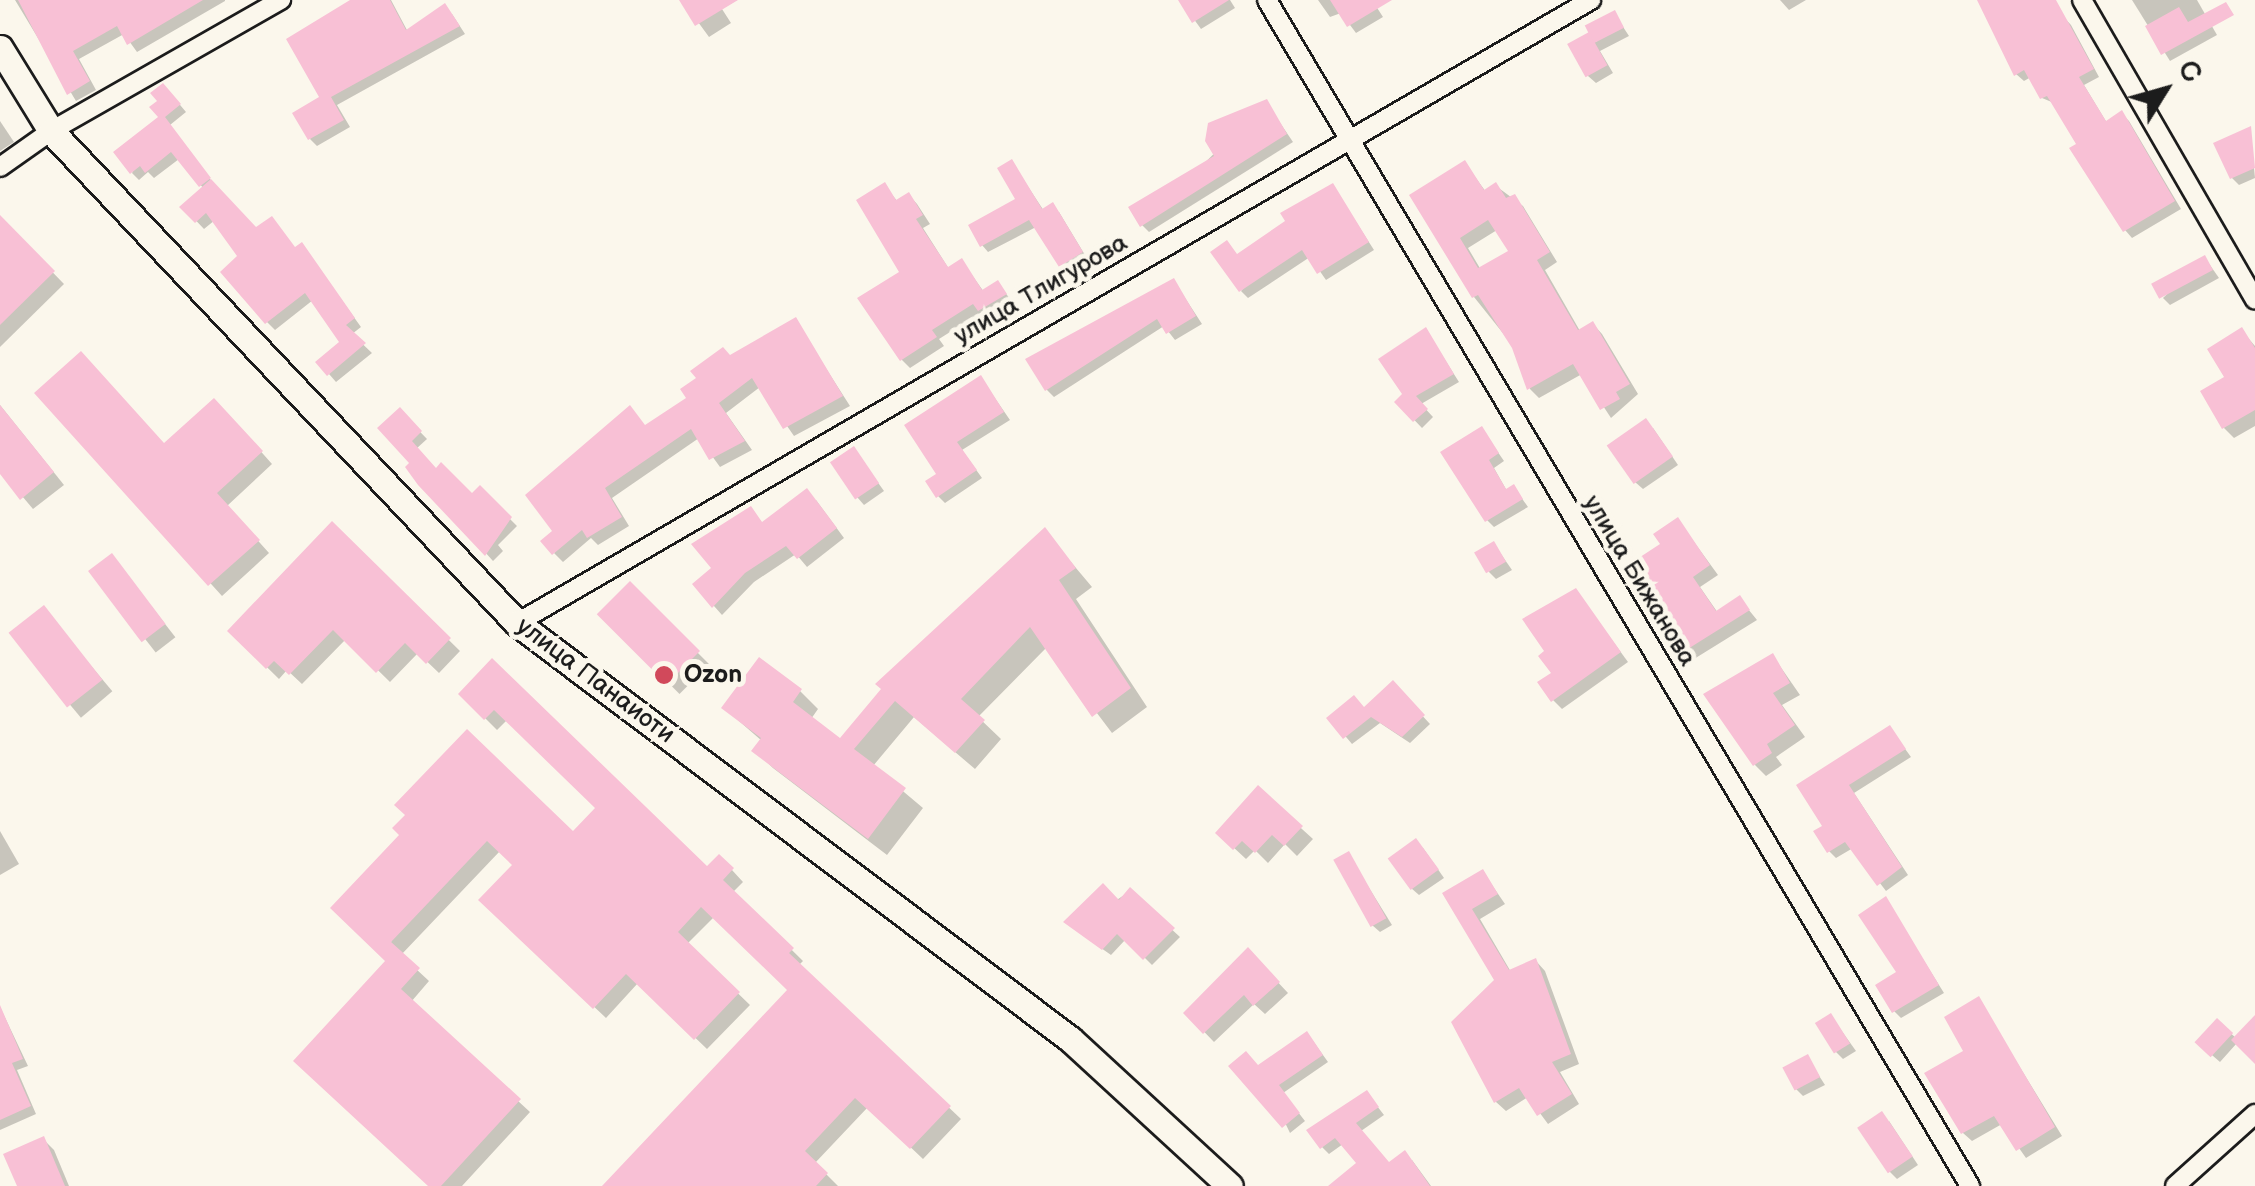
<!DOCTYPE html>
<meta charset="utf-8">
<style>
body{margin:0}
#map{position:relative;width:2255px;height:1186px;overflow:hidden;background:#fbf7ec;font-family:"Balsamiq Sans",sans-serif}
div>[style]{position:absolute}
.shadow>*{inset:0;background:#0003;transform-origin:0 0}
.building>*{inset:0;background:#f8c0d5;transform-origin:0 0}
.roads{filter:drop-shadow(2px 0 #1c1c1c) drop-shadow(-2px 0 #1c1c1c) drop-shadow(0 2px #1c1c1c) drop-shadow(0 -2px #1c1c1c)}
.street>*{height:18px;margin:-9px;padding:0 9px;transform-origin:9px;border-radius:9px;background:#fbf7ec}
.secondary>*{height:25px;margin:-12.5px;padding:0 12.5px;transform-origin:12.5px;border-radius:12.5px;background:#fbf7ec}
.dots>*{width:28px;height:28px;translate:-50% -50%;box-sizing:border-box;border:5px solid #fbf7ec;border-radius:50%}
span{translate:-50% -50%;white-space:nowrap;text-align:center;line-height:1.15;-webkit-text-stroke:10px #fbf7ec;paint-order:stroke}
.street-label{font-size:25px;color:#1c1c1c}
.poi-label{font-size:25px;color:#1c1c1c;font-weight:700}
.left{translate:0 -50%;text-align:left}
.north{position:absolute;left:2115px;top:40px;width:100px;height:100px;-webkit-text-stroke:8px #fbf7ec;paint-order:stroke;rotate:53deg;font-size:28px;font-weight:700;line-height:40px;text-align:center;color:#1c1c1c}
.north::after{content:'';display:block;margin:auto;width:35px;height:45px;background:#1c1c1c;clip-path:polygon(50% 0,100% 100%,50% 72%,0 100%)}
</style>
<div id="map">
<div class="shadow">
<i style="clip-path:polygon(15px 0,225px 0,225px 1px,137px 52px,124px 34px,79px 59px,96px 90px,76px 101px)"></i>
<i style="clip-path:polygon(359px 0,391px 0,408px 32px,452px 14px,465px 34px,337px 105px,350px 127px,317px 146px,310px 139px)"></i>
<i style="clip-path:polygon(682px 0,737px 0,722px 9px,731px 23px,709px 37px)"></i>
<i style="clip-path:polygon(1180px 0,1230px 0,1235px 8px,1201px 29px)"></i>
<i style="clip-path:polygon(1318px 0,1372px 0,1383px 17px,1356px 33px,1341px 13px,1330px 17px)"></i>
<i style="clip-path:polygon(1780px 0,1806px 0,1789px 10px)"></i>
<i style="clip-path:polygon(1990px 0,2048px 0,2071px 25px,2099px 77px,2084px 85px,2107px 123px,2122px 114px,2129px 121px,2181px 209px,2132px 238px,2125px 230px,2054px 103px,2042px 98px,2031px 77px,2024px 81px,2016px 74px)"></i>
<i style="clip-path:polygon(2132px 0,2197px 0,2217px 35px,2170px 61px)"></i>
<i style="clip-path:polygon(1614px 13px,1629px 36px,1600px 51px,1613px 73px,1596px 83px,1588px 76px,1588px 35px,1597px 42px,1589px 26px)"></i>
<i style="clip-path:polygon(170px 93px,186px 112px,170px 125px,216px 187px,256px 230px,296px 250px,302px 245px,361px 327px,352px 334px,372px 353px,336px 382px,329px 374px,343px 342px,313px 300px,275px 330px,267px 322px,241px 257px,215px 220px,204px 229px,183px 207px,204px 189px,179px 159px,154px 178px,148px 172px,139px 180px,132px 173px)"></i>
<i style="clip-path:polygon(1266px 102px,1293px 142px,1149px 232px,1142px 225px)"></i>
<i style="clip-path:polygon(0 121px,14px 142px,0 151px)"></i>
<i style="clip-path:polygon(2250px 129px,2255px 178px,2239px 185px,2232px 178px)"></i>
<i style="clip-path:polygon(1012px 162px,1044px 211px,1059px 212px,1088px 260px,1068px 272px,1036px 227px,988px 252px,982px 245px,1019px 200px)"></i>
<i style="clip-path:polygon(evenodd,1465px 163px,1486px 192px,1496px 186px,1523px 206px,1557px 262px,1545px 270px,1580px 331px,1593px 324px,1602px 334px,1638px 394px,1611px 418px,1582px 374px,1539px 398px,1530px 389px,1514px 347px,1474px 297px,1412px 196px,1465px 163px,1497px 230px,1511px 252px,1481px 270px,1468px 248px,1497px 230px)"></i>
<i style="clip-path:polygon(884px 185px,898px 202px,909px 195px,917px 204px,930px 224px,923px 228px,949px 269px,962px 261px,984px 292px,998px 283px,1013px 303px,988px 318px,982px 312px,939px 339px,944px 346px,910px 368px,902px 360px,903px 272px)"></i>
<i style="clip-path:polygon(1333px 186px,1374px 250px,1326px 280px,1310px 257px,1248px 298px,1241px 291px)"></i>
<i style="clip-path:polygon(0 218px,64px 284px,0 347px)"></i>
<i style="clip-path:polygon(2205px 258px,2219px 278px,2170px 305px,2163px 298px)"></i>
<i style="clip-path:polygon(1174px 281px,1202px 324px,1175px 340px,1164px 326px,1054px 397px,1047px 390px,1029px 360px)"></i>
<i style="clip-path:polygon(795px 320px,850px 406px,794px 436px,760px 387px,726px 413px,752px 450px,720px 467px,699px 438px,612px 498px,629px 526px,598px 545px,591px 538px,563px 562px,554px 553px,646px 428px,690px 398px,731px 358px)"></i>
<i style="clip-path:polygon(1426px 330px,1459px 382px,1421px 404px,1433px 417px,1422px 428px,1397px 402px,1406px 394px)"></i>
<i style="clip-path:polygon(2242px 331px,2255px 346px,2255px 426px,2234px 438px,2224px 428px)"></i>
<i style="clip-path:polygon(981px 378px,1010px 420px,962px 450px,982px 478px,945px 503px,938px 496px,939px 474px)"></i>
<i style="clip-path:polygon(38px 393px,165px 446px,226px 412px,272px 464px,227px 506px,269px 553px,222px 596px)"></i>
<i style="clip-path:polygon(0 405px,64px 485px,33px 509px,0 470px)"></i>
<i style="clip-path:polygon(400px 411px,427px 439px,416px 449px,436px 471px,472px 497px,480px 489px,517px 526px,498px 545px,503px 551px,493px 561px,408px 467px,413px 463px)"></i>
<i style="clip-path:polygon(1653px 428px,1678px 465px,1643px 489px,1635px 482px)"></i>
<i style="clip-path:polygon(1482px 429px,1504px 461px,1494px 468px,1507px 491px,1514px 487px,1528px 507px,1494px 527px,1487px 520px)"></i>
<i style="clip-path:polygon(854px 449px,884px 491px,864px 505px,857px 497px)"></i>
<i style="clip-path:polygon(816px 500px,844px 538px,807px 567px,796px 554px,754px 582px,722px 615px,714px 606px,714px 568px,751px 509px,763px 524px)"></i>
<i style="clip-path:polygon(1678px 520px,1718px 575px,1700px 587px,1718px 613px,1740px 599px,1757px 620px,1694px 659px,1685px 650px,1663px 545px)"></i>
<i style="clip-path:polygon(332px 525px,460px 651px,439px 673px,418px 653px,390px 682px,346px 639px,302px 684px,287px 670px,279px 679px,230px 631px)"></i>
<i style="clip-path:polygon(1044px 530px,1092px 587px,1076px 599px,1147px 707px,1112px 733px,1047px 647px,978px 717px,1001px 739px,975px 769px,914px 717px,873px 766px,923px 808px,887px 855px,773px 768px,755px 751px,762px 741px,724px 708px,800px 691px,818px 709px,811px 719px,840px 741px)"></i>
<i style="clip-path:polygon(1494px 544px,1512px 570px,1496px 579px,1489px 572px)"></i>
<i style="left:112px;top:556px;width:103px;height:25px;rotate:52deg"></i>
<i style="left:630px;top:585px;width:112px;height:42px;rotate:45deg"></i>
<i style="clip-path:polygon(1576px 591px,1628px 662px,1562px 709px,1553px 700px,1554px 673px)"></i>
<i style="left:50px;top:617px;width:97px;height:41px;rotate:50deg"></i>
<i style="clip-path:polygon(1773px 656px,1800px 695px,1782px 705px,1805px 737px,1776px 757px,1782px 765px,1766px 776px,1755px 765px)"></i>
<i style="clip-path:polygon(492px 662px,707px 870px,719px 858px,732px 870px,743px 882px,733px 892px,803px 961px,799px 965px,961px 1119px,923px 1159px,868px 1107px,815px 1163px,838px 1186px,605px 1186px,790px 990px,714px 917px,687px 944px,750px 1005px,707px 1049px,638px 983px,606px 1018px,481px 900px,515px 865px,500px 851px,401px 955px,429px 981px,411px 1002px,530px 1112px,462px 1186px,431px 1186px,389px 961px,403px 835px,573px 835px,598px 809px,507px 720px,497px 730px,461px 694px)"></i>
<i style="clip-path:polygon(1392px 683px,1430px 724px,1410px 743px,1380px 723px,1352px 744px,1330px 718px,1364px 709px)"></i>
<i style="clip-path:polygon(1890px 728px,1911px 757px,1854px 793px,1908px 875px,1886px 891px,1853px 848px,1836px 858px,1829px 851px,1826px 826px,1800px 785px)"></i>
<i style="clip-path:polygon(1258px 789px,1313px 839px,1297px 856px,1285px 844px,1268px 863px,1255px 850px,1246px 859px,1218px 833px)"></i>
<i style="clip-path:polygon(0 831px,19px 864px,0 875px)"></i>
<i style="clip-path:polygon(1423px 848px,1444px 878px,1419px 895px,1411px 888px)"></i>
<i style="clip-path:polygon(1348px 854px,1392px 925px,1380px 932px,1372px 925px)"></i>
<i style="clip-path:polygon(1483px 872px,1505px 904px,1480px 919px,1511px 972px,1536px 961px,1545px 971px,1579px 1064px,1560px 1072px,1579px 1104px,1548px 1124px,1528px 1097px,1506px 1111px,1496px 1102px,1497px 980px,1445px 894px)"></i>
<i style="clip-path:polygon(1130px 891px,1180px 937px,1152px 965px,1126px 939px,1111px 955px,1074px 929px)"></i>
<i style="clip-path:polygon(1886px 900px,1944px 993px,1901px 1018px,1894px 1011px,1900px 973px)"></i>
<i style="clip-path:polygon(1257px 960px,1288px 993px,1265px 1014px,1254px 1004px,1214px 1042px,1186px 1013px)"></i>
<i style="clip-path:polygon(1978px 999px,2062px 1136px,2026px 1158px,2002px 1124px,1972px 1141px,1963px 1133px,1966px 1052px)"></i>
<i style="clip-path:polygon(0 1007px,28px 1066px,17px 1070px,36px 1114px,0 1130px)"></i>
<i style="clip-path:polygon(1831px 1016px,1856px 1051px,1843px 1059px,1836px 1052px)"></i>
<i style="clip-path:polygon(2217px 1021px,2236px 1038px,2255px 1026px,2255px 1061px,2237px 1043px,2220px 1062px,2198px 1043px)"></i>
<i style="clip-path:polygon(1313px 1041px,1328px 1062px,1283px 1093px,1305px 1121px,1290px 1133px,1258px 1067px)"></i>
<i style="clip-path:polygon(1807px 1057px,1825px 1085px,1803px 1096px,1796px 1089px)"></i>
<i style="clip-path:polygon(1367px 1093px,1384px 1115px,1361px 1131px,1390px 1165px,1412px 1160px,1431px 1186px,1335px 1186px,1360px 1163px,1343px 1144px,1329px 1154px,1322px 1147px)"></i>
<i style="clip-path:polygon(1889px 1121px,1918px 1165px,1897px 1179px,1890px 1172px)"></i>
<i style="clip-path:polygon(43px 1139px,54px 1150px,69px 1186px,19px 1186px)"></i>
</div>
<div class="building">
<i style="clip-path:polygon(18px 0,203px 0,127px 45px,117px 26px,73px 51px,90px 81px,67px 95px)"></i>
<i style="clip-path:polygon(350px 0,390px 0,406px 30px,445px 3px,460px 26px,331px 97px,344px 120px,308px 140px,292px 113px,319px 97px,286px 39px)"></i>
<i style="clip-path:polygon(679px 0,738px 0,695px 26px)"></i>
<i style="clip-path:polygon(1178px 0,1229px 0,1192px 23px)"></i>
<i style="clip-path:polygon(1330px 0,1392px 0,1347px 27px)"></i>
<i style="clip-path:polygon(1977px 0,2056px 0,2094px 69px,2079px 77px,2106px 121px,2122px 110px,2175px 201px,2123px 232px,2069px 148px,2076px 144px,2047px 96px,2040px 99px,2024px 70px,2014px 76px)"></i>
<i style="clip-path:polygon(2226px 2px,2234px 15px,2161px 55px,2145px 26px,2179px 7px,2188px 22px)"></i>
<i style="left:1615px;top:10px;width:20px;height:34px;rotate:63deg"></i>
<i style="left:1589px;top:32px;width:38px;height:25px;rotate:61deg"></i>
<i style="clip-path:polygon(163px 83px,181px 104px,165px 117px,211px 178px,199px 187px,171px 152px,145px 173px,140px 166px,130px 174px,113px 152px,158px 117px,149px 107px,157px 101px,150px 93px)"></i>
<i style="clip-path:polygon(1267px 99px,1287px 134px,1140px 227px,1128px 207px,1214px 156px,1205px 141px,1208px 123px)"></i>
<i style="clip-path:polygon(2251px 126px,2255px 168px,2230px 179px,2213px 143px)"></i>
<i style="clip-path:polygon(1012px 159px,1042px 209px,1053px 202px,1083px 252px,1059px 267px,1029px 220px,980px 247px,968px 225px,1015px 199px,997px 168px)"></i>
<i style="clip-path:polygon(evenodd,1465px 160px,1484px 190px,1496px 182px,1506px 198px,1515px 194px,1550px 252px,1537px 260px,1578px 330px,1593px 321px,1630px 384px,1616px 392px,1620px 399px,1600px 410px,1573px 364px,1527px 390px,1512px 348px,1478px 295px,1472px 298px,1409px 195px,1465px 160px,1488px 220px,1508px 251px,1478px 268px,1460px 238px,1488px 220px)"></i>
<i style="clip-path:polygon(211px 179px,256px 227px,272px 216px,295px 247px,302px 242px,355px 318px,346px 325px,366px 343px,327px 376px,315px 362px,339px 342px,305px 293px,265px 324px,220px 272px,237px 256px,206px 213px,195px 223px,179px 207px)"></i>
<i style="clip-path:polygon(885px 182px,896px 200px,909px 192px,923px 215px,916px 219px,948px 267px,962px 258px,982px 290px,998px 280px,1007px 294px,978px 311px,973px 304px,932px 330px,937px 337px,900px 361px,857px 298px,899px 272px,856px 200px)"></i>
<i style="clip-path:polygon(1333px 183px,1369px 242px,1317px 274px,1302px 250px,1239px 292px,1210px 252px,1227px 240px,1237px 254px,1285px 221px,1280px 213px)"></i>
<i style="clip-path:polygon(0 215px,55px 271px,0 325px)"></i>
<i style="left:2205px;top:255px;width:17px;height:61px;rotate:62deg"></i>
<i style="clip-path:polygon(1174px 278px,1196px 316px,1166px 334px,1157px 319px,1045px 391px,1025px 359px)"></i>
<i style="clip-path:polygon(796px 317px,843px 396px,783px 429px,752px 378px,719px 403px,745px 441px,709px 460px,691px 429px,605px 488px,622px 517px,587px 538px,582px 530px,552px 555px,540px 541px,552px 531px,525px 495px,630px 405px,645px 425px,686px 398px,680px 389px,696px 378px,690px 371px,723px 347px,730px 355px)"></i>
<i style="clip-path:polygon(1426px 327px,1454px 374px,1416px 396px,1428px 409px,1413px 422px,1394px 402px,1402px 394px,1378px 359px)"></i>
<i style="clip-path:polygon(2242px 327px,2255px 348px,2255px 410px,2222px 429px,2200px 391px,2224px 377px,2207px 349px)"></i>
<i style="clip-path:polygon(81px 351px,164px 443px,214px 398px,263px 451px,217px 493px,260px 540px,208px 586px,34px 393px)"></i>
<i style="clip-path:polygon(981px 375px,1004px 412px,957px 442px,977px 470px,936px 498px,925px 481px,936px 474px,904px 425px)"></i>
<i style="clip-path:polygon(0 405px,54px 472px,20px 500px,0 474px)"></i>
<i style="clip-path:polygon(400px 407px,422px 431px,412px 441px,436px 468px,441px 462px,472px 493px,480px 485px,512px 517px,485px 556px,418px 485px,405px 467px,409px 463px,377px 428px)"></i>
<i style="left:1646px;top:418px;width:47px;height:48px;rotate:55deg"></i>
<i style="clip-path:polygon(1482px 426px,1499px 453px,1489px 460px,1506px 489px,1514px 484px,1523px 499px,1485px 522px,1440px 452px)"></i>
<i style="left:854px;top:446px;width:45px;height:29px;rotate:56deg"></i>
<i style="clip-path:polygon(807px 488px,837px 528px,797px 559px,786px 546px,745px 573px,712px 608px,692px 584px,711px 568px,691px 544px,751px 506px,762px 522px)"></i>
<i style="clip-path:polygon(1678px 517px,1710px 565px,1693px 577px,1716px 611px,1740px 595px,1750px 610px,1683px 652px,1628px 565px,1660px 544px,1653px 534px)"></i>
<i style="clip-path:polygon(332px 521px,451px 638px,426px 664px,405px 643px,376px 673px,333px 630px,289px 675px,274px 661px,266px 669px,227px 631px)"></i>
<i style="clip-path:polygon(1045px 527px,1076px 568px,1059px 580px,1131px 688px,1092px 717px,1030px 627px,961px 699px,985px 720px,955px 753px,895px 701px,854px 749px,906px 788px,868px 839px,751px 751px,761px 738px,721px 708px,759px 657px,802px 689px,793px 702px,840px 738px,881px 689px,875px 684px)"></i>
<i style="left:1494px;top:541px;width:24px;height:23px;rotate:60deg"></i>
<i style="left:112px;top:553px;width:89px;height:30px;rotate:53deg"></i>
<i style="left:630px;top:581px;width:99px;height:47px;rotate:45deg"></i>
<i style="clip-path:polygon(1576px 588px,1621px 652px,1551px 702px,1537px 682px,1551px 673px,1538px 656px,1544px 651px,1522px 619px)"></i>
<i style="left:44px;top:605px;width:95px;height:45px;rotate:52deg"></i>
<i style="clip-path:polygon(1773px 653px,1790px 683px,1773px 693px,1795px 725px,1767px 744px,1772px 753px,1753px 766px,1703px 694px)"></i>
<i style="clip-path:polygon(492px 658px,707px 866px,719px 854px,734px 868px,723px 880px,794px 948px,789px 953px,951px 1106px,910px 1149px,855px 1098px,805px 1151px,828px 1173px,816px 1186px,602px 1186px,787px 990px,701px 907px,678px 932px,740px 992px,694px 1040px,626px 974px,593px 1009px,478px 900px,512px 865px,487px 841px,391px 942px,420px 968px,401px 989px,521px 1099px,441px 1186px,428px 1186px,293px 1061px,385px 961px,330px 908px,399px 835px,392px 828px,405px 815px,394px 805px,467px 729px,573px 831px,595px 808px,494px 710px,484px 720px,458px 694px)"></i>
<i style="clip-path:polygon(1393px 680px,1425px 715px,1402px 737px,1371px 717px,1343px 739px,1326px 718px,1354px 695px,1364px 707px)"></i>
<i style="clip-path:polygon(1890px 725px,1906px 749px,1849px 785px,1902px 867px,1877px 886px,1845px 842px,1827px 853px,1813px 831px,1822px 826px,1796px 785px)"></i>
<i style="clip-path:polygon(1258px 785px,1303px 826px,1284px 846px,1272px 835px,1255px 853px,1242px 841px,1233px 850px,1215px 833px)"></i>
<i style="left:1416px;top:838px;width:39px;height:35px;rotate:54deg"></i>
<i style="left:1349px;top:851px;width:77px;height:18px;rotate:61deg"></i>
<i style="clip-path:polygon(1483px 869px,1498px 894px,1472px 909px,1509px 970px,1536px 958px,1571px 1054px,1552px 1062px,1572px 1094px,1537px 1116px,1519px 1088px,1494px 1103px,1451px 1022px,1494px 980px,1442px 893px)"></i>
<i style="clip-path:polygon(1103px 883px,1119px 900px,1130px 887px,1175px 928px,1143px 960px,1117px 934px,1102px 950px,1063px 922px)"></i>
<i style="clip-path:polygon(1886px 896px,1939px 985px,1892px 1013px,1875px 985px,1896px 972px,1858px 915px)"></i>
<i style="clip-path:polygon(1248px 947px,1280px 982px,1253px 1006px,1244px 995px,1203px 1034px,1183px 1013px)"></i>
<i style="clip-path:polygon(1979px 996px,2055px 1127px,2016px 1151px,1994px 1116px,1961px 1134px,1924px 1073px,1963px 1051px,1944px 1017px)"></i>
<i style="clip-path:polygon(0 1005px,23px 1059px,12px 1063px,31px 1106px,0 1120px)"></i>
<i style="left:1831px;top:1013px;width:36px;height:19px;rotate:58deg"></i>
<i style="clip-path:polygon(2255px 1015px,2255px 1064px,2231px 1040px)"></i>
<i style="left:2217px;top:1018px;width:22px;height:33px;rotate:43deg"></i>
<i style="clip-path:polygon(1307px 1031px,1323px 1055px,1279px 1085px,1300px 1113px,1282px 1128px,1228px 1066px,1246px 1051px,1258px 1065px)"></i>
<i style="left:1808px;top:1054px;width:26px;height:29px;rotate:62deg"></i>
<i style="clip-path:polygon(1367px 1090px,1379px 1107px,1356px 1123px,1389px 1162px,1405px 1150px,1430px 1186px,1328px 1186px,1356px 1163px,1335px 1138px,1320px 1149px,1306px 1130px)"></i>
<i style="left:1882px;top:1111px;width:55px;height:30px;rotate:56deg"></i>
<i style="clip-path:polygon(44px 1136px,65px 1186px,17px 1186px,3px 1154px)"></i>
</div>
<div class="roads">
<div class="street">
<i style="left:1267px;top:0;width:1379px;rotate:59.34deg"></i>
<i style="left:2082px;top:0;width:346px;rotate:60deg"></i>
<i style="left:0;top:167px;width:62px;rotate:-35.2deg"></i>
<i style="left:51px;top:131px;width:265px;rotate:-29.7deg"></i>
<i style="left:517px;top:623px;width:1242px;rotate:-30.12deg"></i>
<i style="left:2175px;top:1186px;width:108px;rotate:-42deg"></i>
</div>
<div class="secondary">
<i style="left:0;top:48px;width:97px;rotate:58.4deg"></i>
<i style="left:51px;top:131px;width:678px;rotate:46.55deg"></i>
<i style="left:517px;top:623px;width:692px;rotate:36.95deg"></i>
<i style="left:1070px;top:1039px;width:217px;rotate:42.6deg"></i>
</div>
</div>
<div class="dots">
<i style="left:664px;top:675px;background:#d1495b"></i>
</div>
<div class="street-label">
<span style="left:1041px;top:290px;rotate:-30deg">улица Тлигурова</span>
<span style="left:1639px;top:581px;rotate:59deg">улица Бижанова</span>
<span style="left:595px;top:681px;rotate:37deg">улица Панаиоти</span>
</div>
<div class="poi-label">
<span class="left" style="left:684px;top:675px">Ozon</span>
</div>
<div class="north">С</div>
</div>
